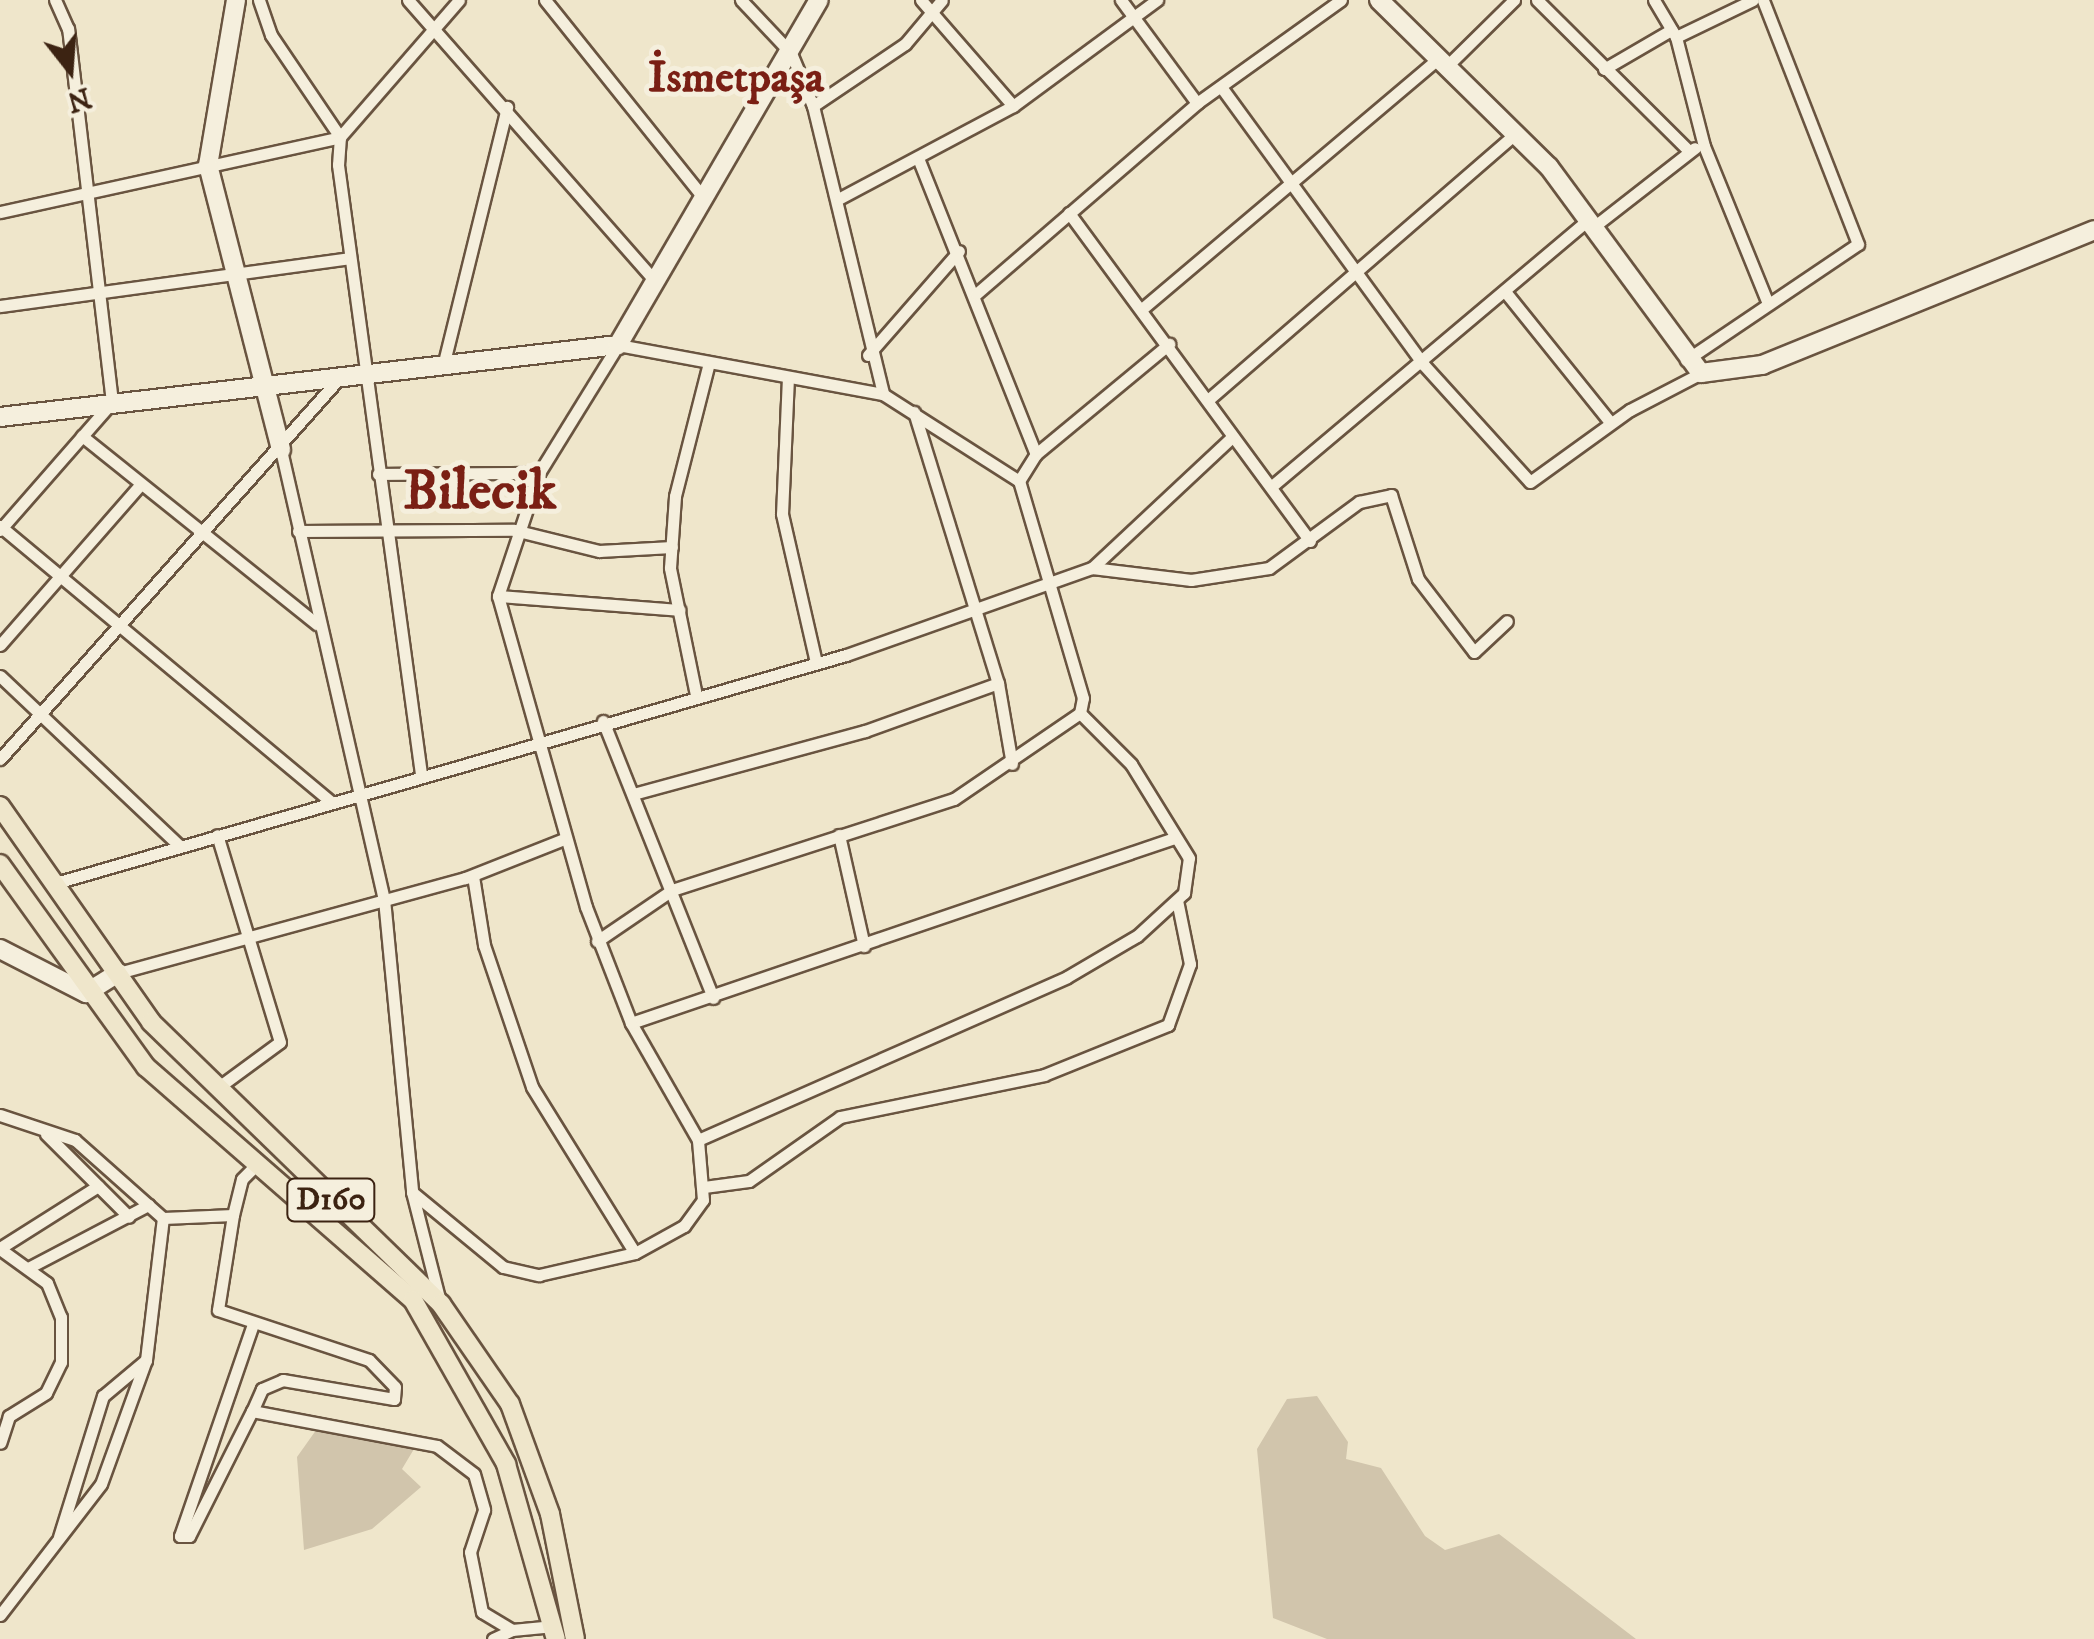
<!DOCTYPE html>
<meta charset="utf-8">
<style>
body{margin:0}
#map{position:relative;width:2094px;height:1639px;overflow:hidden;background:#efe6cb;font-family:"IM FELL DW Pica",serif}
div>[style]{position:absolute}
.green>*{inset:0;background:#d1c5ac}
.roads{filter:drop-shadow(2px 0 #695440) drop-shadow(-2px 0 #695440) drop-shadow(0 2px #695440) drop-shadow(0 -2px #695440)}
.street>*{height:11px;margin:-5.5px;padding:0 5.5px;transform-origin:5.5px;border-radius:5.5px;background:#f5efdd}
.secondary>*{height:18px;margin:-9px;padding:0 9px;transform-origin:9px;border-radius:9px;background:#f5efdd}
.primary>*{height:18px;margin:-9px;padding:0 9px;transform-origin:9px;border-radius:9px;background:#efe6cb}
span{translate:-50% -50%;white-space:nowrap;text-align:center;line-height:1.15;-webkit-text-stroke:10px #f5efdd;paint-order:stroke}
.shield-label span{padding:2px 8px;background:#f5efdd;border:2px solid;border-radius:8px;-webkit-text-stroke-width:0}
.shield-label{font-size:32px;color:#3c2312;font-weight:700}
.district-label{font-size:45px;color:#7a1f14;font-weight:700}
.town-label{font-size:55px;color:#7a1f14;font-weight:700}
.north{position:absolute;left:20px;top:20px;width:100px;height:100px;-webkit-text-stroke:8px #f5efdd;paint-order:stroke;rotate:163deg;font-size:28px;font-weight:700;line-height:40px;text-align:center;color:#3c2312}
.north::after{content:'';display:block;margin:auto;width:35px;height:45px;background:#3c2312;clip-path:polygon(50% 0,100% 100%,50% 72%,0 100%)}
</style>
<div id="map">
<div class="green">
<i style="clip-path:polygon(1317px 1396px,1348px 1442px,1346px 1459px,1381px 1468px,1425px 1536px,1445px 1550px,1499px 1534px,1636px 1639px,1327px 1639px,1273px 1618px,1257px 1449px,1287px 1399px)"></i>
<i style="clip-path:polygon(319px 1426px,414px 1449px,402px 1469px,421px 1487px,372px 1529px,304px 1550px,297px 1457px)"></i>
</div>
<div class="roads">
<div class="street">
<i style="left:408px;top:0;width:376px;rotate:48.7deg"></i>
<i style="left:545px;top:0;width:256px;rotate:51.3deg"></i>
<i style="left:741px;top:0;width:73px;rotate:46.7deg"></i>
<i style="left:791px;top:53px;width:57px;rotate:67.5deg"></i>
<i style="left:813px;top:106px;width:296px;rotate:76.3deg"></i>
<i style="left:921px;top:0;width:140px;rotate:49deg"></i>
<i style="left:1121px;top:0;width:128px;rotate:53.6deg"></i>
<i style="left:1537px;top:0;width:213px;rotate:44.8deg"></i>
<i style="left:1654px;top:0;width:43px;rotate:59.3deg"></i>
<i style="left:1676px;top:37px;width:113px;rotate:75.6deg"></i>
<i style="left:1704px;top:146px;width:167px;rotate:67.9deg"></i>
<i style="left:1676px;top:37px;width:85px;rotate:-25.7deg"></i>
<i style="left:1445px;top:68px;width:97px;rotate:-44.6deg"></i>
<i style="left:1604px;top:69px;width:78px;rotate:-30.2deg"></i>
<i style="left:1224px;top:91px;width:338px;rotate:53.9deg"></i>
<i style="left:1423px;top:364px;width:159px;rotate:47.8deg"></i>
<i style="left:1530px;top:482px;width:123px;rotate:-35.8deg"></i>
<i style="left:1630px;top:410px;width:80px;rotate:-27.5deg"></i>
<i style="left:813px;top:106px;width:111px;rotate:-34deg"></i>
<i style="left:905px;top:44px;width:57px;rotate:-49.9deg"></i>
<i style="left:918px;top:158px;width:319px;rotate:68.3deg"></i>
<i style="left:840px;top:198px;width:196px;rotate:-28deg"></i>
<i style="left:1013px;top:106px;width:179px;rotate:-36.4deg"></i>
<i style="left:0;top:212px;width:348px;rotate:-12.4deg"></i>
<i style="left:340px;top:137px;width:123px;rotate:-124.1deg"></i>
<i style="left:271px;top:35px;width:37px;rotate:-109deg"></i>
<i style="left:1069px;top:213px;width:407px;rotate:53.7deg"></i>
<i style="left:1596px;top:225px;width:125px;rotate:-37.9deg"></i>
<i style="left:976px;top:294px;width:292px;rotate:-40.8deg"></i>
<i style="left:1197px;top:103px;width:177px;rotate:-35.6deg"></i>
<i style="left:1507px;top:294px;width:164px;rotate:51.2deg"></i>
<i style="left:0;top:306px;width:352px;rotate:-7.8deg"></i>
<i style="left:1143px;top:308px;width:384px;rotate:-40.2deg"></i>
<i style="left:868px;top:355px;width:138px;rotate:-48.8deg"></i>
<i style="left:1686px;top:360px;width:207px;rotate:-34deg"></i>
<i style="left:1858px;top:244px;width:262px;rotate:-111.3deg"></i>
<i style="left:443px;top:366px;width:267px;rotate:-76.1deg"></i>
<i style="left:788px;top:377px;width:137px;rotate:92.5deg"></i>
<i style="left:782px;top:514px;width:153px;rotate:77.1deg"></i>
<i style="left:1209px;top:399px;width:405px;rotate:-40.9deg"></i>
<i style="left:914px;top:412px;width:284px;rotate:72.8deg"></i>
<i style="left:998px;top:683px;width:82px;rotate:80.2deg"></i>
<i style="left:82px;top:436px;width:301px;rotate:38.7deg"></i>
<i style="left:281px;top:450px;width:461px;rotate:77.1deg"></i>
<i style="left:384px;top:899px;width:294px;rotate:84.5deg"></i>
<i style="left:412px;top:1192px;width:109px;rotate:75.7deg"></i>
<i style="left:378px;top:474px;width:161px;rotate:-0.4deg"></i>
<i style="left:1272px;top:486px;width:416px;rotate:-40.1deg"></i>
<i style="left:0;top:526px;width:431px;rotate:39.8deg"></i>
<i style="left:0;top:530px;width:170px;rotate:-48.8deg"></i>
<i style="left:112px;top:402px;width:376px;rotate:-96.7deg"></i>
<i style="left:68px;top:29px;width:32px;rotate:-114deg"></i>
<i style="left:298px;top:531px;width:216px;rotate:-0.3deg"></i>
<i style="left:514px;top:530px;width:88px;rotate:13.9deg"></i>
<i style="left:599px;top:551px;width:73px;rotate:-3.1deg"></i>
<i style="left:1092px;top:568px;width:100px;rotate:6.9deg"></i>
<i style="left:1191px;top:580px;width:79px;rotate:-8.7deg"></i>
<i style="left:1269px;top:568px;width:112px;rotate:-36.3deg"></i>
<i style="left:1359px;top:502px;width:33px;rotate:-12deg"></i>
<i style="left:1391px;top:495px;width:88px;rotate:72.2deg"></i>
<i style="left:1418px;top:579px;width:92px;rotate:52.5deg"></i>
<i style="left:1474px;top:652px;width:45px;rotate:-43.2deg"></i>
<i style="left:498px;top:596px;width:182px;rotate:4.4deg"></i>
<i style="left:0;top:645px;width:211px;rotate:-48.8deg"></i>
<i style="left:0;top:676px;width:248px;rotate:43.4deg"></i>
<i style="left:696px;top:695px;width:130px;rotate:-101.6deg"></i>
<i style="left:670px;top:568px;width:72px;rotate:-86deg"></i>
<i style="left:675px;top:496px;width:137px;rotate:-75.7deg"></i>
<i style="left:603px;top:721px;width:298px;rotate:68.3deg"></i>
<i style="left:0;top:759px;width:504px;rotate:-48.3deg"></i>
<i style="left:421px;top:774px;width:615px;rotate:-97.76deg"></i>
<i style="left:338px;top:165px;width:28px;rotate:-86deg"></i>
<i style="left:340px;top:137px;width:181px;rotate:-49deg"></i>
<i style="left:633px;top:794px;width:240px;rotate:-15.2deg"></i>
<i style="left:865px;top:731px;width:141px;rotate:-19.8deg"></i>
<i style="left:839px;top:835px;width:114px;rotate:77.3deg"></i>
<i style="left:473px;top:876px;width:70px;rotate:80.9deg"></i>
<i style="left:484px;top:945px;width:150px;rotate:71.3deg"></i>
<i style="left:532px;top:1087px;width:195px;rotate:58.2deg"></i>
<i style="left:52px;top:884px;width:826px;rotate:-16.09deg"></i>
<i style="left:846px;top:655px;width:261px;rotate:-19.5deg"></i>
<i style="left:1092px;top:568px;width:190px;rotate:-43.1deg"></i>
<i style="left:597px;top:941px;width:91px;rotate:-34.2deg"></i>
<i style="left:672px;top:890px;width:296px;rotate:-17.9deg"></i>
<i style="left:954px;top:799px;width:153px;rotate:-34.3deg"></i>
<i style="left:1080px;top:713px;width:15px;rotate:-79deg"></i>
<i style="left:1083px;top:698px;width:226px;rotate:-106.4deg"></i>
<i style="left:1019px;top:481px;width:32px;rotate:-58deg"></i>
<i style="left:1036px;top:454px;width:173px;rotate:-39.6deg"></i>
<i style="left:118px;top:973px;width:360px;rotate:-15.3deg"></i>
<i style="left:465px;top:878px;width:106px;rotate:-21.5deg"></i>
<i style="left:631px;top:1023px;width:574px;rotate:-18.81deg"></i>
<i style="left:216px;top:1089px;width:79px;rotate:-36.3deg"></i>
<i style="left:280px;top:1042px;width:216px;rotate:-106.9deg"></i>
<i style="left:0;top:1115px;width:79px;rotate:18.4deg"></i>
<i style="left:75px;top:1140px;width:118px;rotate:41.6deg"></i>
<i style="left:163px;top:1218px;width:70px;rotate:-2.5deg"></i>
<i style="left:233px;top:1215px;width:37px;rotate:-76deg"></i>
<i style="left:242px;top:1179px;width:23px;rotate:-45deg"></i>
<i style="left:46px;top:1134px;width:117px;rotate:45deg"></i>
<i style="left:698px;top:1140px;width:403px;rotate:-23.8deg"></i>
<i style="left:1067px;top:977px;width:81px;rotate:-30.4deg"></i>
<i style="left:1137px;top:936px;width:64px;rotate:-42.5deg"></i>
<i style="left:1184px;top:893px;width:35px;rotate:-82deg"></i>
<i style="left:1189px;top:858px;width:110px;rotate:-121.7deg"></i>
<i style="left:1131px;top:764px;width:72px;rotate:-135deg"></i>
<i style="left:704px;top:1187px;width:45px;rotate:-7.6deg"></i>
<i style="left:749px;top:1181px;width:111px;rotate:-35.1deg"></i>
<i style="left:840px;top:1117px;width:208px;rotate:-11.6deg"></i>
<i style="left:1044px;top:1075px;width:134px;rotate:-22deg"></i>
<i style="left:1168px;top:1025px;width:65px;rotate:-70.2deg"></i>
<i style="left:1190px;top:964px;width:65px;rotate:-101.5deg"></i>
<i style="left:412px;top:1192px;width:118px;rotate:39.5deg"></i>
<i style="left:503px;top:1267px;width:37px;rotate:13deg"></i>
<i style="left:539px;top:1275px;width:98px;rotate:-12.9deg"></i>
<i style="left:635px;top:1253px;width:56px;rotate:-28.9deg"></i>
<i style="left:684px;top:1226px;width:32px;rotate:-54deg"></i>
<i style="left:703px;top:1200px;width:60px;rotate:-94.8deg"></i>
<i style="left:698px;top:1140px;width:135px;rotate:-119.8deg"></i>
<i style="left:631px;top:1023px;width:124px;rotate:-111.2deg"></i>
<i style="left:586px;top:907px;width:323px;rotate:-105.8deg"></i>
<i style="left:498px;top:596px;width:130px;rotate:-71.6deg"></i>
<i style="left:539px;top:473px;width:150px;rotate:-58.3deg"></i>
<i style="left:618px;top:345px;width:269px;rotate:10.5deg"></i>
<i style="left:883px;top:394px;width:161px;rotate:32.6deg"></i>
<i style="left:233px;top:1215px;width:96px;rotate:99deg"></i>
<i style="left:218px;top:1310px;width:159px;rotate:18.3deg"></i>
<i style="left:369px;top:1360px;width:37px;rotate:46deg"></i>
<i style="left:395px;top:1387px;width:12px;rotate:95deg"></i>
<i style="left:394px;top:1399px;width:113px;rotate:-170.3deg"></i>
<i style="left:283px;top:1380px;width:23px;rotate:157deg"></i>
<i style="left:262px;top:1389px;width:24px;rotate:114deg"></i>
<i style="left:252px;top:1411px;width:188px;rotate:10.7deg"></i>
<i style="left:437px;top:1446px;width:46px;rotate:37.1deg"></i>
<i style="left:474px;top:1474px;width:37px;rotate:74deg"></i>
<i style="left:484px;top:1510px;width:44px;rotate:108.4deg"></i>
<i style="left:470px;top:1552px;width:61px;rotate:78.7deg"></i>
<i style="left:482px;top:1612px;width:35px;rotate:31deg"></i>
<i style="left:512px;top:1630px;width:42px;rotate:-5.4deg"></i>
<i style="left:0;top:1248px;width:116px;rotate:-32.3deg"></i>
<i style="left:0;top:1249px;width:58px;rotate:35.9deg"></i>
<i style="left:47px;top:1283px;width:37px;rotate:68deg"></i>
<i style="left:61px;top:1317px;width:45px;rotate:90deg"></i>
<i style="left:61px;top:1362px;width:34px;rotate:116deg"></i>
<i style="left:46px;top:1393px;width:44px;rotate:148.1deg"></i>
<i style="left:9px;top:1416px;width:28px;rotate:108deg"></i>
<i style="left:28px;top:1268px;width:136px;rotate:-27.7deg"></i>
<i style="left:252px;top:1411px;width:140px;rotate:116.7deg"></i>
<i style="left:189px;top:1536px;width:9px;rotate:180deg"></i>
<i style="left:180px;top:1536px;width:224px;rotate:-71deg"></i>
<i style="left:59px;top:1537px;width:148px;rotate:-72.7deg"></i>
<i style="left:103px;top:1396px;width:56px;rotate:-39.9deg"></i>
<i style="left:0;top:1615px;width:165px;rotate:-52.4deg"></i>
<i style="left:101px;top:1484px;width:132px;rotate:-70.1deg"></i>
<i style="left:146px;top:1360px;width:143px;rotate:-83.2deg"></i>
<i style="left:493px;top:1639px;width:21px;rotate:-25deg"></i>
</div>
<div class="secondary">
<i style="left:236px;top:0;width:167px;rotate:99.6deg"></i>
<i style="left:208px;top:165px;width:294px;rotate:75.6deg"></i>
<i style="left:1379px;top:0;width:238px;rotate:44.5deg"></i>
<i style="left:1549px;top:167px;width:256px;rotate:53.6deg"></i>
<i style="left:1701px;top:373px;width:62px;rotate:-7.5deg"></i>
<i style="left:1762px;top:365px;width:358px;rotate:-22.1deg"></i>
<i style="left:0;top:417px;width:622px;rotate:-6.65deg"></i>
<i style="left:618px;top:345px;width:399px;rotate:-59.8deg"></i>
<i style="left:0;top:949px;width:97px;rotate:27.1deg"></i>
<i style="left:86px;top:993px;width:38px;rotate:-32deg"></i>
</div>
<div class="primary">
<i style="left:0;top:806px;width:264px;rotate:55deg"></i>
<i style="left:151px;top:1022px;width:405px;rotate:44.2deg"></i>
<i style="left:441px;top:1304px;width:121px;rotate:55.4deg"></i>
<i style="left:510px;top:1404px;width:117px;rotate:70deg"></i>
<i style="left:550px;top:1514px;width:127px;rotate:78.7deg"></i>
<i style="left:0;top:864px;width:250px;rotate:54.3deg"></i>
<i style="left:146px;top:1067px;width:354px;rotate:41.1deg"></i>
<i style="left:413px;top:1300px;width:189px;rotate:60.4deg"></i>
<i style="left:506px;top:1464px;width:182px;rotate:74.1deg"></i>
</div>
</div>
<div class="shield-label">
<span style="left:331px;top:1200px">D160</span>
</div>
<div class="district-label">
<span style="left:736px;top:79px">İsmetpaşa</span>
</div>
<div class="town-label">
<span style="left:480px;top:493px">Bilecik</span>
</div>
<div class="north">N</div>
</div>
